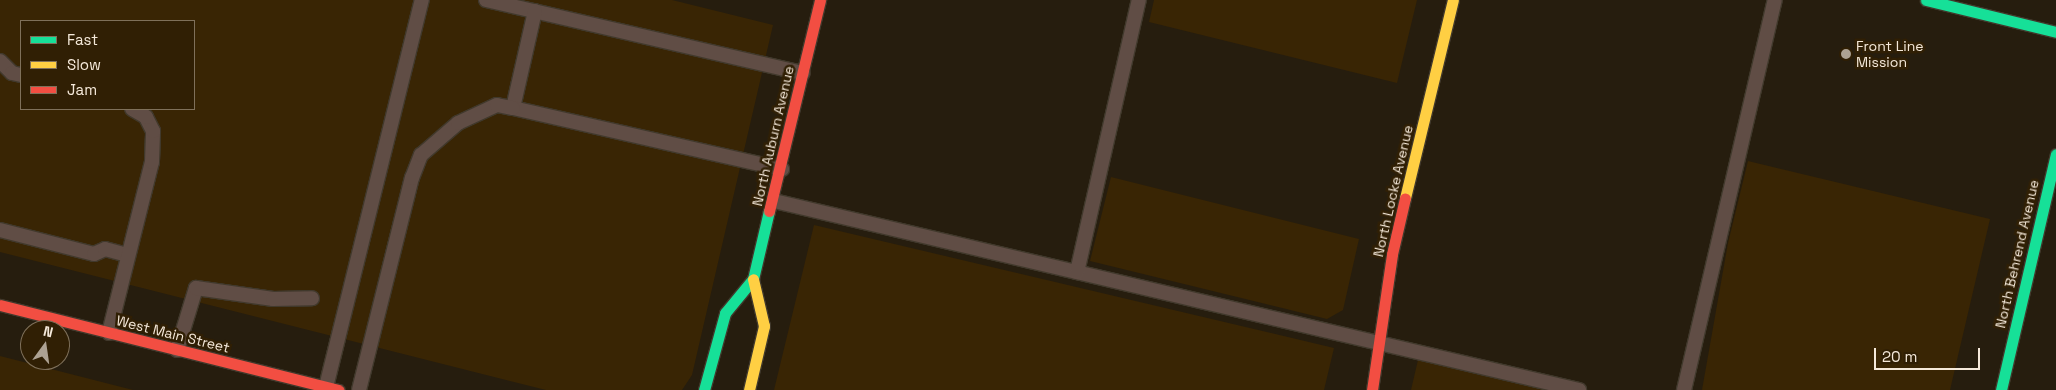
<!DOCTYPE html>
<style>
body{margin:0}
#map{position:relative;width:2056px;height:390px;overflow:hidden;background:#261d0e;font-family:"Space Grotesk",sans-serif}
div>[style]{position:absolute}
.built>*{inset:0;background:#392504}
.roads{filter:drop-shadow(1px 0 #41392c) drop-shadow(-1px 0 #41392c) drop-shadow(0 1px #41392c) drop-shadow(0 -1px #41392c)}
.lane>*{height:14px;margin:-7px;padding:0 7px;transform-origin:7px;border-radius:7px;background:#604d45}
.fast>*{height:11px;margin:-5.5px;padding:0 5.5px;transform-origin:5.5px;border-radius:5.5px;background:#16e098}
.slow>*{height:11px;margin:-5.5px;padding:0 5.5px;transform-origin:5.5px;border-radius:5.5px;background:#ffcf43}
.jam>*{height:11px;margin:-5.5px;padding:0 5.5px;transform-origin:5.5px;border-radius:5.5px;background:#f24e42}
.dots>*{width:14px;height:14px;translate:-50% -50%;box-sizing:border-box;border:2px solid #301f04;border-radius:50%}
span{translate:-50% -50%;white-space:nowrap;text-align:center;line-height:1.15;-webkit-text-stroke:5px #301f04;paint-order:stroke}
.poi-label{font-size:14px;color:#f5e9da}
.left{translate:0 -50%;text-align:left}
.street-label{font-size:14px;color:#f5e9da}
.legend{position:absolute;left:20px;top:20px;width:175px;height:90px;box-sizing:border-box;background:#301f04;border:1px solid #7f705a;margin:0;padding:6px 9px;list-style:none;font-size:15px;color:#f5e9da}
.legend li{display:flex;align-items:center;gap:10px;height:25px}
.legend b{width:25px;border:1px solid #7f705a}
.north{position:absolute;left:20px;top:320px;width:50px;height:50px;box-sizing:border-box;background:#301f04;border:1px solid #7f705a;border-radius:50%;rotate:14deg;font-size:14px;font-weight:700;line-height:20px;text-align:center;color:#f5e9da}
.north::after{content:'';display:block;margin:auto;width:18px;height:22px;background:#ada293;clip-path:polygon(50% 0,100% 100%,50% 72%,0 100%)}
.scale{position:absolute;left:1874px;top:348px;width:106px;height:22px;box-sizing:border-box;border:2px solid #f5e9da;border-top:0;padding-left:6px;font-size:15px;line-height:18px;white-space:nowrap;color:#f5e9da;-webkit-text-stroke:4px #301f04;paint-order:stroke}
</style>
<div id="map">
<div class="built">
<i style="clip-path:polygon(evenodd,0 0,672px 0,773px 25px,692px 375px,682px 390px,546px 390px,0 252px,0 0,21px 21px,194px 21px,194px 109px,21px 109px,21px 21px)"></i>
<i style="clip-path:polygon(1154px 0,1417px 0,1397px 83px,1149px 22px)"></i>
<i style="clip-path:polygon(1748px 161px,1990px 219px,1950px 390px,1702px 390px,1728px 243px)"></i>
<i style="clip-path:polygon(1111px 177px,1359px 239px,1343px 310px,1327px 319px,1090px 261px)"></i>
<i style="clip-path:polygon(814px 225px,1334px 348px,1324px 390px,774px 390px)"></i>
<i style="clip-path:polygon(0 356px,133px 390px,0 390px)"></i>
<i style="clip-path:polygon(1418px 360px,1544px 390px,1411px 390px)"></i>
</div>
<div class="roads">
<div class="lane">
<i style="left:486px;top:0;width:325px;rotate:13deg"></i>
<i style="left:535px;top:11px;width:99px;rotate:102.8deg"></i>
<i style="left:513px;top:108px;width:276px;rotate:12.8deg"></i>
<i style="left:0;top:61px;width:17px;rotate:45deg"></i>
<i style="left:12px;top:73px;width:9px;rotate:13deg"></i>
<i style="left:774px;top:201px;width:827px;rotate:13.21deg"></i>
<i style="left:0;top:230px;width:97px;rotate:14.3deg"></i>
<i style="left:94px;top:254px;width:12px;rotate:-24deg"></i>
<i style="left:105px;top:249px;width:24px;rotate:15deg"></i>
<i style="left:1077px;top:272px;width:279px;rotate:-77.2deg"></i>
<i style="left:109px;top:333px;width:176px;rotate:-75.9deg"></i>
<i style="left:152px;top:162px;width:31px;rotate:-88deg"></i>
<i style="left:153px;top:131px;width:16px;rotate:-117deg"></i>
<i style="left:146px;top:117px;width:16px;rotate:-150deg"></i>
<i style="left:177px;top:350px;width:65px;rotate:-73deg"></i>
<i style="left:196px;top:288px;width:78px;rotate:8.1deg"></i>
<i style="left:273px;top:299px;width:39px;rotate:-1deg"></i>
<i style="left:326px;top:387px;width:399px;rotate:-76.1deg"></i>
<i style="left:359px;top:390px;width:219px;rotate:-76deg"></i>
<i style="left:412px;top:178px;width:25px;rotate:-69deg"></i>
<i style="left:421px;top:155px;width:49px;rotate:-40.9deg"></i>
<i style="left:458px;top:123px;width:43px;rotate:-24.8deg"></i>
<i style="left:497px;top:105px;width:16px;rotate:11deg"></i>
<i style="left:1684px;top:390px;width:400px;rotate:-76.9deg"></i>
</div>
<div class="fast">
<i style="left:1926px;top:0;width:134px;rotate:13.8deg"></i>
<i style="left:704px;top:390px;width:80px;rotate:-74.7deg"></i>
<i style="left:725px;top:313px;width:44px;rotate:-50.5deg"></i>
<i style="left:753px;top:279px;width:70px;rotate:-76.8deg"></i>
<i style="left:2001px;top:390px;width:242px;rotate:-76.9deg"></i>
</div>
<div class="slow">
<i style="left:1405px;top:198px;width:204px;rotate:-76.4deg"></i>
<i style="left:749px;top:390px;width:66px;rotate:-76.8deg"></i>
<i style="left:764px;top:326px;width:48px;rotate:-103.2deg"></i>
</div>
<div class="jam">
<i style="left:769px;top:211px;width:217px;rotate:-76.4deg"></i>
<i style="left:0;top:305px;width:349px;rotate:14.1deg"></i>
<i style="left:1372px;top:390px;width:137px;rotate:-81.6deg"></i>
<i style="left:1392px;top:254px;width:57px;rotate:-76.9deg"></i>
</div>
</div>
<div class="dots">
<i style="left:1846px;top:54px;background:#ada293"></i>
</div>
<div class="poi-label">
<span class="left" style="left:1856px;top:54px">Front Line<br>Mission</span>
</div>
<div class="street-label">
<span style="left:773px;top:136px;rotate:-77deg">North Auburn Avenue</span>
<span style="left:1393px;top:191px;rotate:-77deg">North Locke Avenue</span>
<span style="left:2017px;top:254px;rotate:-77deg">North Behrend Avenue</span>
<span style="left:173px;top:334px;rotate:14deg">West Main Street</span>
</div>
<ul class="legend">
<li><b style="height:6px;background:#16e098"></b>Fast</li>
<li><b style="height:6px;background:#ffcf43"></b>Slow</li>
<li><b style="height:6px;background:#f24e42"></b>Jam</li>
</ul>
<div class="north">N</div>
<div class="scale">20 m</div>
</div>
